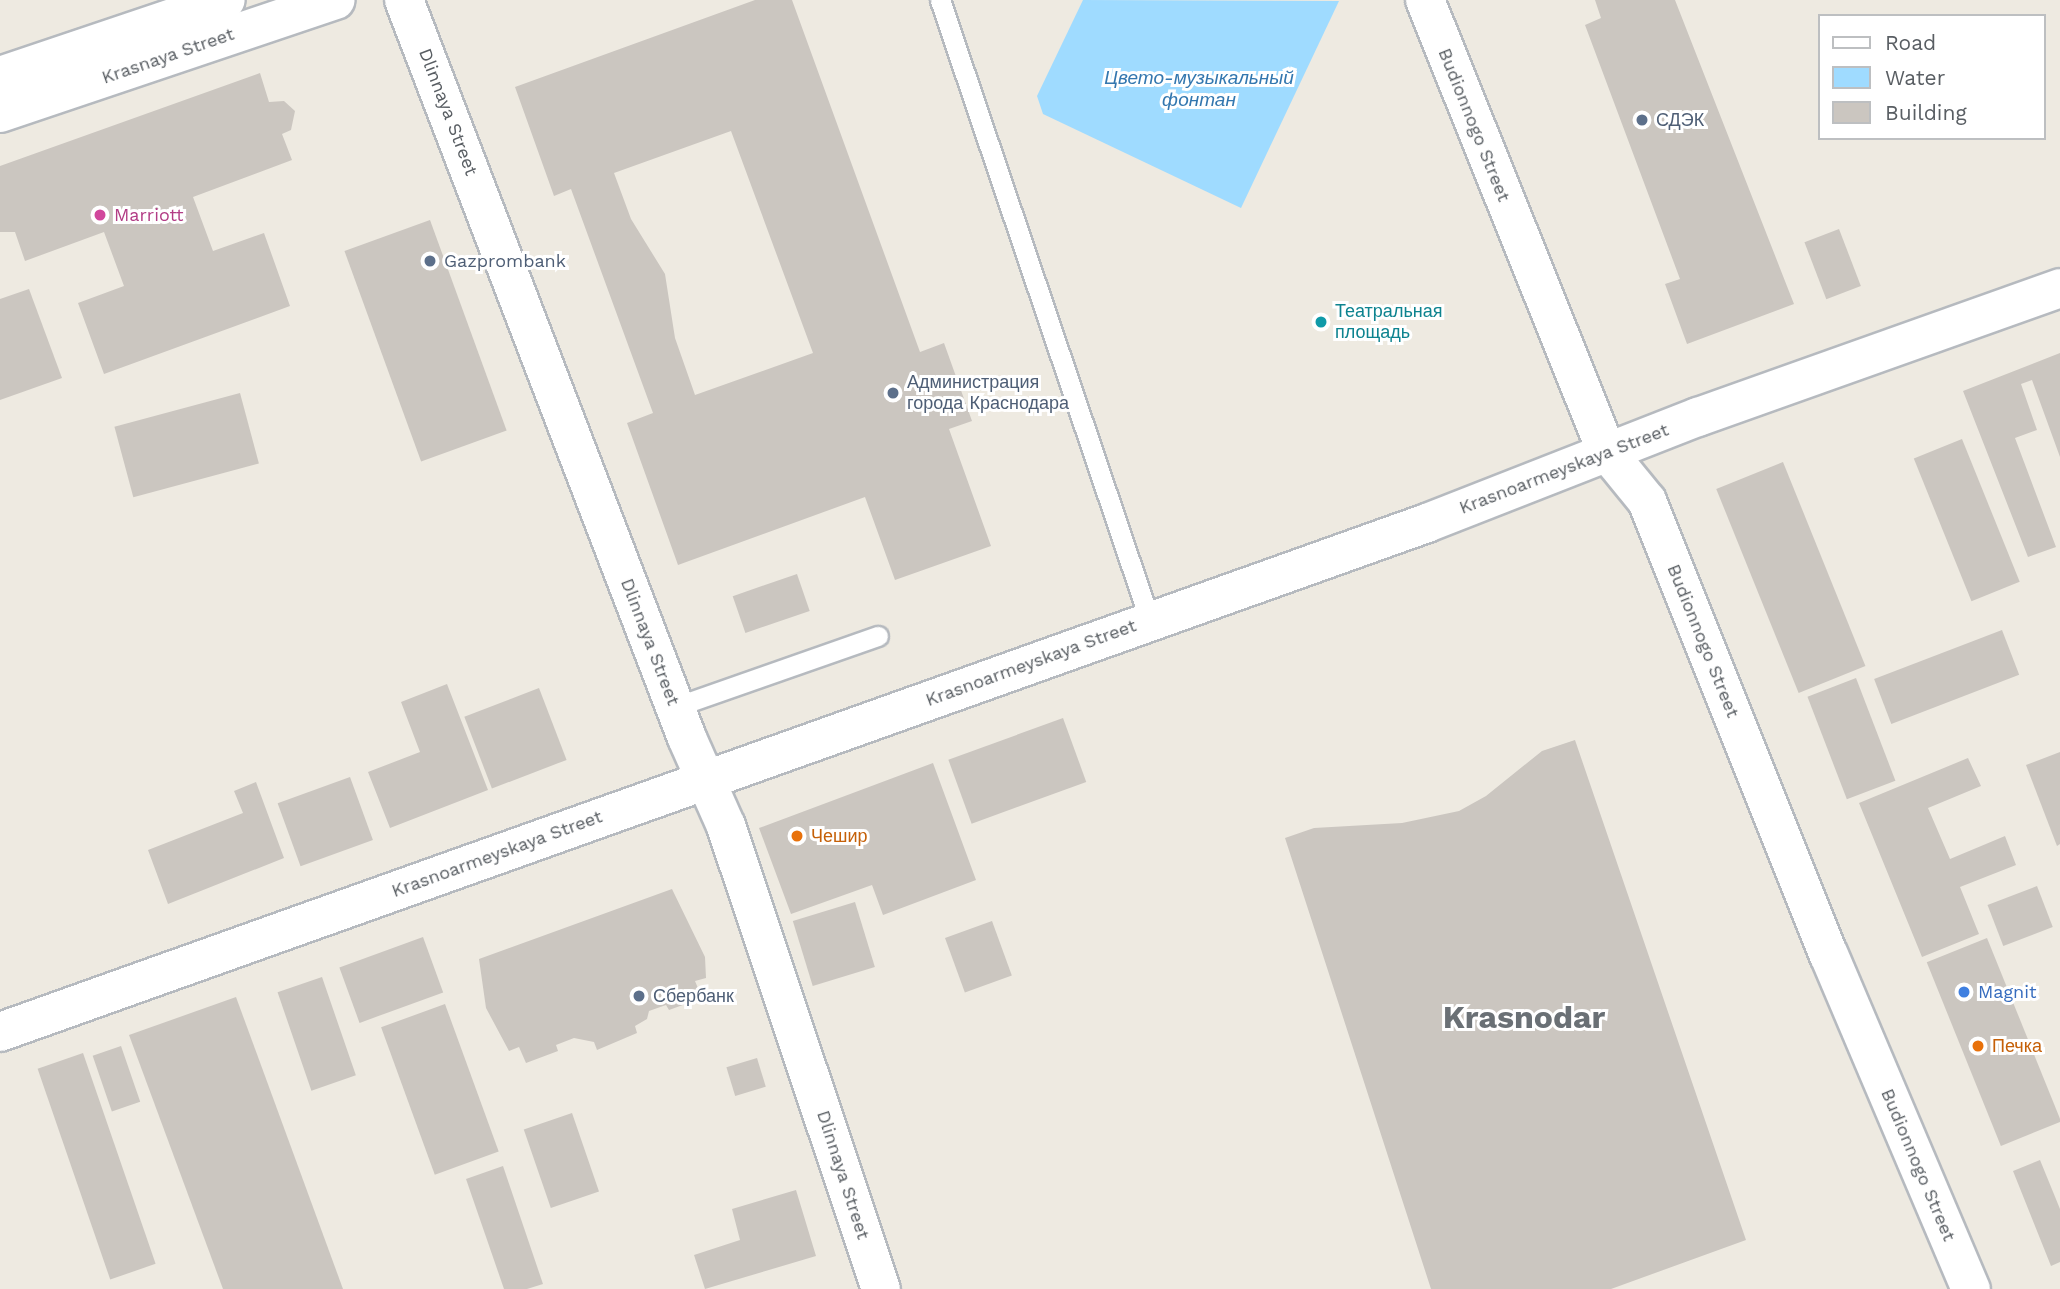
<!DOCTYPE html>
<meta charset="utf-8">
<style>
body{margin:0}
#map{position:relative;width:2060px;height:1289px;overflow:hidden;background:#eeeae1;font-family:"Work Sans",sans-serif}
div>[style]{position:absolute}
.water>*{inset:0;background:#9fdbff}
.building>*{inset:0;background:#cbc6c0;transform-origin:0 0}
.roads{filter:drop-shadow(2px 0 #b6babf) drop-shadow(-2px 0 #b6babf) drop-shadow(0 2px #b6babf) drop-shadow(0 -2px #b6babf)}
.lane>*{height:19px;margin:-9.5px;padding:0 9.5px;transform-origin:9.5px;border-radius:9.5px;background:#fff}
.secondary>*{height:38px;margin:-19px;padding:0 19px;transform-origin:19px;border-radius:19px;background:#fff}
.dots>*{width:19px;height:19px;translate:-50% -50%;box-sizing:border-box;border:4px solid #fff;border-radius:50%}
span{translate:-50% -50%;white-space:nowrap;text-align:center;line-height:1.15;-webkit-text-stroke:6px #fff;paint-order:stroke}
.street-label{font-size:18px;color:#595e63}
.service-label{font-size:18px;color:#4e5e75}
.left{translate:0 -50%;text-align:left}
.hotel-label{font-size:18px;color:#b23c85}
.culture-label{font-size:18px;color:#0d838f}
.food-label{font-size:18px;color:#c56008}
.shop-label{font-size:18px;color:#366cbe}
.water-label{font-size:19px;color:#3377af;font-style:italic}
.town-label{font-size:32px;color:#6a7075;font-weight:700}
.legend{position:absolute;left:1818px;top:14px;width:228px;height:126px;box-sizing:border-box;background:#fff;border:2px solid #bdbfc1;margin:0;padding:9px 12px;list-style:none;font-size:21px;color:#595e63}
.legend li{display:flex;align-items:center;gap:14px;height:35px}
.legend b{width:35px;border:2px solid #bdbfc1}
</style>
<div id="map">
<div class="water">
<i style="clip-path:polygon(1083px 0,1339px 1px,1241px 208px,1043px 114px,1037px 96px)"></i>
</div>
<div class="building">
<i style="clip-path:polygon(evenodd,755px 0,792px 0,920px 352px,944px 343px,972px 421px,949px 429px,991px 546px,895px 580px,865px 497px,678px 565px,627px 423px,653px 413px,571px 189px,554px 196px,515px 87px,755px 0,731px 131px,813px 353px,695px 395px,675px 338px,665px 274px,631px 219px,614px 173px,731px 131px)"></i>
<i style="clip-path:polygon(1595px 0,1675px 0,1794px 304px,1687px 344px,1665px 284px,1680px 279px,1585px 25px,1601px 18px)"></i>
<i style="clip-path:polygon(260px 73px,269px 102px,284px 101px,295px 111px,291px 130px,282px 134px,292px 160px,193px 197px,213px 251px,264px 233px,290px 306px,104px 374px,78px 303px,124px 286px,104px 232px,25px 261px,15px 232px,0 232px,0 166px)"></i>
<i style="left:430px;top:220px;width:224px;height:91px;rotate:70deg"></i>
<i style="left:1839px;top:229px;width:61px;height:37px;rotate:69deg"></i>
<i style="clip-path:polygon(29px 289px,62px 378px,0 400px,0 299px)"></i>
<i style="clip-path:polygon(2060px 353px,2060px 457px,2032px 380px,2021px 384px,2037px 430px,2015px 438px,2056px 547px,2028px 557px,1963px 391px)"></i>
<i style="left:240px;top:393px;width:73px;height:130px;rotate:75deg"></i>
<i style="left:1962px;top:439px;width:154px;height:52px;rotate:68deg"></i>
<i style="left:1783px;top:462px;width:220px;height:72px;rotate:68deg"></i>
<i style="left:797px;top:574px;width:39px;height:68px;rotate:71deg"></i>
<i style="left:2002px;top:630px;width:48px;height:137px;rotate:69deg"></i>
<i style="left:1856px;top:678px;width:110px;height:52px;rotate:69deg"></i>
<i style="clip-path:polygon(447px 684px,488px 790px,390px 828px,368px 772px,420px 752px,401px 702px)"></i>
<i style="left:539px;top:688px;width:77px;height:80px;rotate:69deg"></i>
<i style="left:1063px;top:718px;width:68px;height:122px;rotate:70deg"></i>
<i style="clip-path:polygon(1575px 740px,1746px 1240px,1611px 1289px,1431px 1289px,1285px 838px,1314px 828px,1402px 823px,1459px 811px,1486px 796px,1542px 751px)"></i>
<i style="clip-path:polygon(2060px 752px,2060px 844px,2057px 846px,2026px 765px)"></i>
<i style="clip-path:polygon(1968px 758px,1981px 786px,1928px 808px,1950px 859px,2005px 836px,2016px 865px,1960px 887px,1979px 934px,1922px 957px,1859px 803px)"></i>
<i style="clip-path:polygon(933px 763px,976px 880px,883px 915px,872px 885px,791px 914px,759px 828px)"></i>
<i style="left:350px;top:777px;width:67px;height:77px;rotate:70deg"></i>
<i style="clip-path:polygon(256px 782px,284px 858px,168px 904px,148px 850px,243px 813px,234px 791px)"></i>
<i style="left:2037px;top:886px;width:44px;height:53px;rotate:69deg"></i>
<i style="clip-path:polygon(672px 889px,705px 957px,706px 978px,695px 981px,702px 998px,669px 1010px,666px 1005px,649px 1011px,647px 1019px,635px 1026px,637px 1033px,597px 1050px,594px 1042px,574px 1038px,556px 1045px,558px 1051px,526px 1063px,519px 1047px,509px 1051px,486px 1008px,479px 959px)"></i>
<i style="left:855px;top:902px;width:68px;height:65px;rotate:73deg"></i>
<i style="left:992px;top:921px;width:58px;height:50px;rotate:70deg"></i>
<i style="left:423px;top:937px;width:59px;height:89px;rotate:70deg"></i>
<i style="left:1987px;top:938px;width:198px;height:65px;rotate:68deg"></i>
<i style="left:322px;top:977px;width:104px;height:47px;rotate:71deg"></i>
<i style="clip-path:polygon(236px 997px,343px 1289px,223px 1289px,129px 1035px)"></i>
<i style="left:445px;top:1004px;width:157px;height:68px;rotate:70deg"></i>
<i style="left:121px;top:1046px;width:59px;height:30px;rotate:71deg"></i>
<i style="left:83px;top:1053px;width:223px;height:48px;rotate:71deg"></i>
<i style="left:757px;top:1058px;width:30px;height:32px;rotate:73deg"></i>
<i style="left:572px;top:1113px;width:83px;height:51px;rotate:71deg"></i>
<i style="clip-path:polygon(2040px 1160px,2060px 1209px,2060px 1262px,2051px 1266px,2013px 1171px)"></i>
<i style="clip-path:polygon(503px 1166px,543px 1284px,527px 1289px,504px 1289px,466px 1179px)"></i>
<i style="clip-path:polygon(796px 1190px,816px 1256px,705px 1289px,694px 1255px,740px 1240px,732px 1209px)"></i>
</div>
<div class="roads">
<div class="lane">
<i style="left:940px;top:0;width:656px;rotate:71.32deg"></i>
<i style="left:675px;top:707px;width:215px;rotate:-19.3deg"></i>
</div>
<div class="secondary">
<i style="left:404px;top:0;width:790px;rotate:69.02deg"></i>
<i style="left:687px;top:738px;width:96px;rotate:66.1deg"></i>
<i style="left:726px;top:826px;width:488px;rotate:71.5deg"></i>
<i style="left:1425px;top:0;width:487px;rotate:68.1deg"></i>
<i style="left:1607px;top:452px;width:63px;rotate:50.8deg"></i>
<i style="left:1647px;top:501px;width:489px;rotate:68.2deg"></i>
<i style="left:1829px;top:955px;width:363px;rotate:67deg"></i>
<i style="left:0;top:76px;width:238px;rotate:-18.6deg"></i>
<i style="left:0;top:113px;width:354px;rotate:-18.6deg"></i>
<i style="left:0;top:1032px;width:1515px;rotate:-19.63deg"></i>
<i style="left:1427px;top:523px;width:291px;rotate:-21.4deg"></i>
<i style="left:1698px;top:417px;width:384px;rotate:-19.6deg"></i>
</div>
</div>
<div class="dots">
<i style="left:1642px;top:120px;background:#5c6f8a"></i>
<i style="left:100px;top:215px;background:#d1479c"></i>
<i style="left:430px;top:261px;background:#5c6f8a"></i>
<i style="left:1321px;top:322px;background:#0f9aa8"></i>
<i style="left:893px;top:393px;background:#5c6f8a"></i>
<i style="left:797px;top:836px;background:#e8710a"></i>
<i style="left:1964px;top:992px;background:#3f7fe0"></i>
<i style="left:639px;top:996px;background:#5c6f8a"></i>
<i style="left:1978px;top:1046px;background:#e8710a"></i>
</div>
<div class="street-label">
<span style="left:168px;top:56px;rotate:-19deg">Krasnaya Street</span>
<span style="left:448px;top:112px;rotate:69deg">Dlinnaya Street</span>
<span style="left:1474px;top:125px;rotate:68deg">Budionnogo Street</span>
<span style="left:1564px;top:469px;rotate:-21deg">Krasnoarmeyskaya Street</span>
<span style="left:1703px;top:641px;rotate:68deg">Budionnogo Street</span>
<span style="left:650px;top:642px;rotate:69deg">Dlinnaya Street</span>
<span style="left:1031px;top:663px;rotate:-20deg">Krasnoarmeyskaya Street</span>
<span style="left:497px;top:854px;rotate:-20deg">Krasnoarmeyskaya Street</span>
<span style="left:1918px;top:1165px;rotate:67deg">Budionnogo Street</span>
<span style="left:843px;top:1175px;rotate:72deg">Dlinnaya Street</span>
</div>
<div class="service-label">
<span class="left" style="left:1656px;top:120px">СДЭК</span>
<span class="left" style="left:444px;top:261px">Gazprombank</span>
<span class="left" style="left:907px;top:393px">Администрация<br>города Краснодара</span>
<span class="left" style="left:653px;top:996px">Сбербанк</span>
</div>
<div class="hotel-label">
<span class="left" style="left:114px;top:215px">Marriott</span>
</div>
<div class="culture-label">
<span class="left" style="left:1335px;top:322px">Театральная<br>площадь</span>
</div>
<div class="food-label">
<span class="left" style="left:811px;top:836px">Чешир</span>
<span class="left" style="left:1992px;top:1046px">Печка</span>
</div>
<div class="shop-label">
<span class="left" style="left:1978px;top:992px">Magnit</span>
</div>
<div class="water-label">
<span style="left:1199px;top:89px">Цвето-музыкальный<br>фонтан</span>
</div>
<div class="town-label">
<span style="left:1524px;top:1017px">Krasnodar</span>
</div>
<ul class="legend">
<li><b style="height:9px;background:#fff"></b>Road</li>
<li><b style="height:19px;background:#9fdbff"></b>Water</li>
<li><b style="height:19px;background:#cbc6c0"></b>Building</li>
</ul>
</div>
